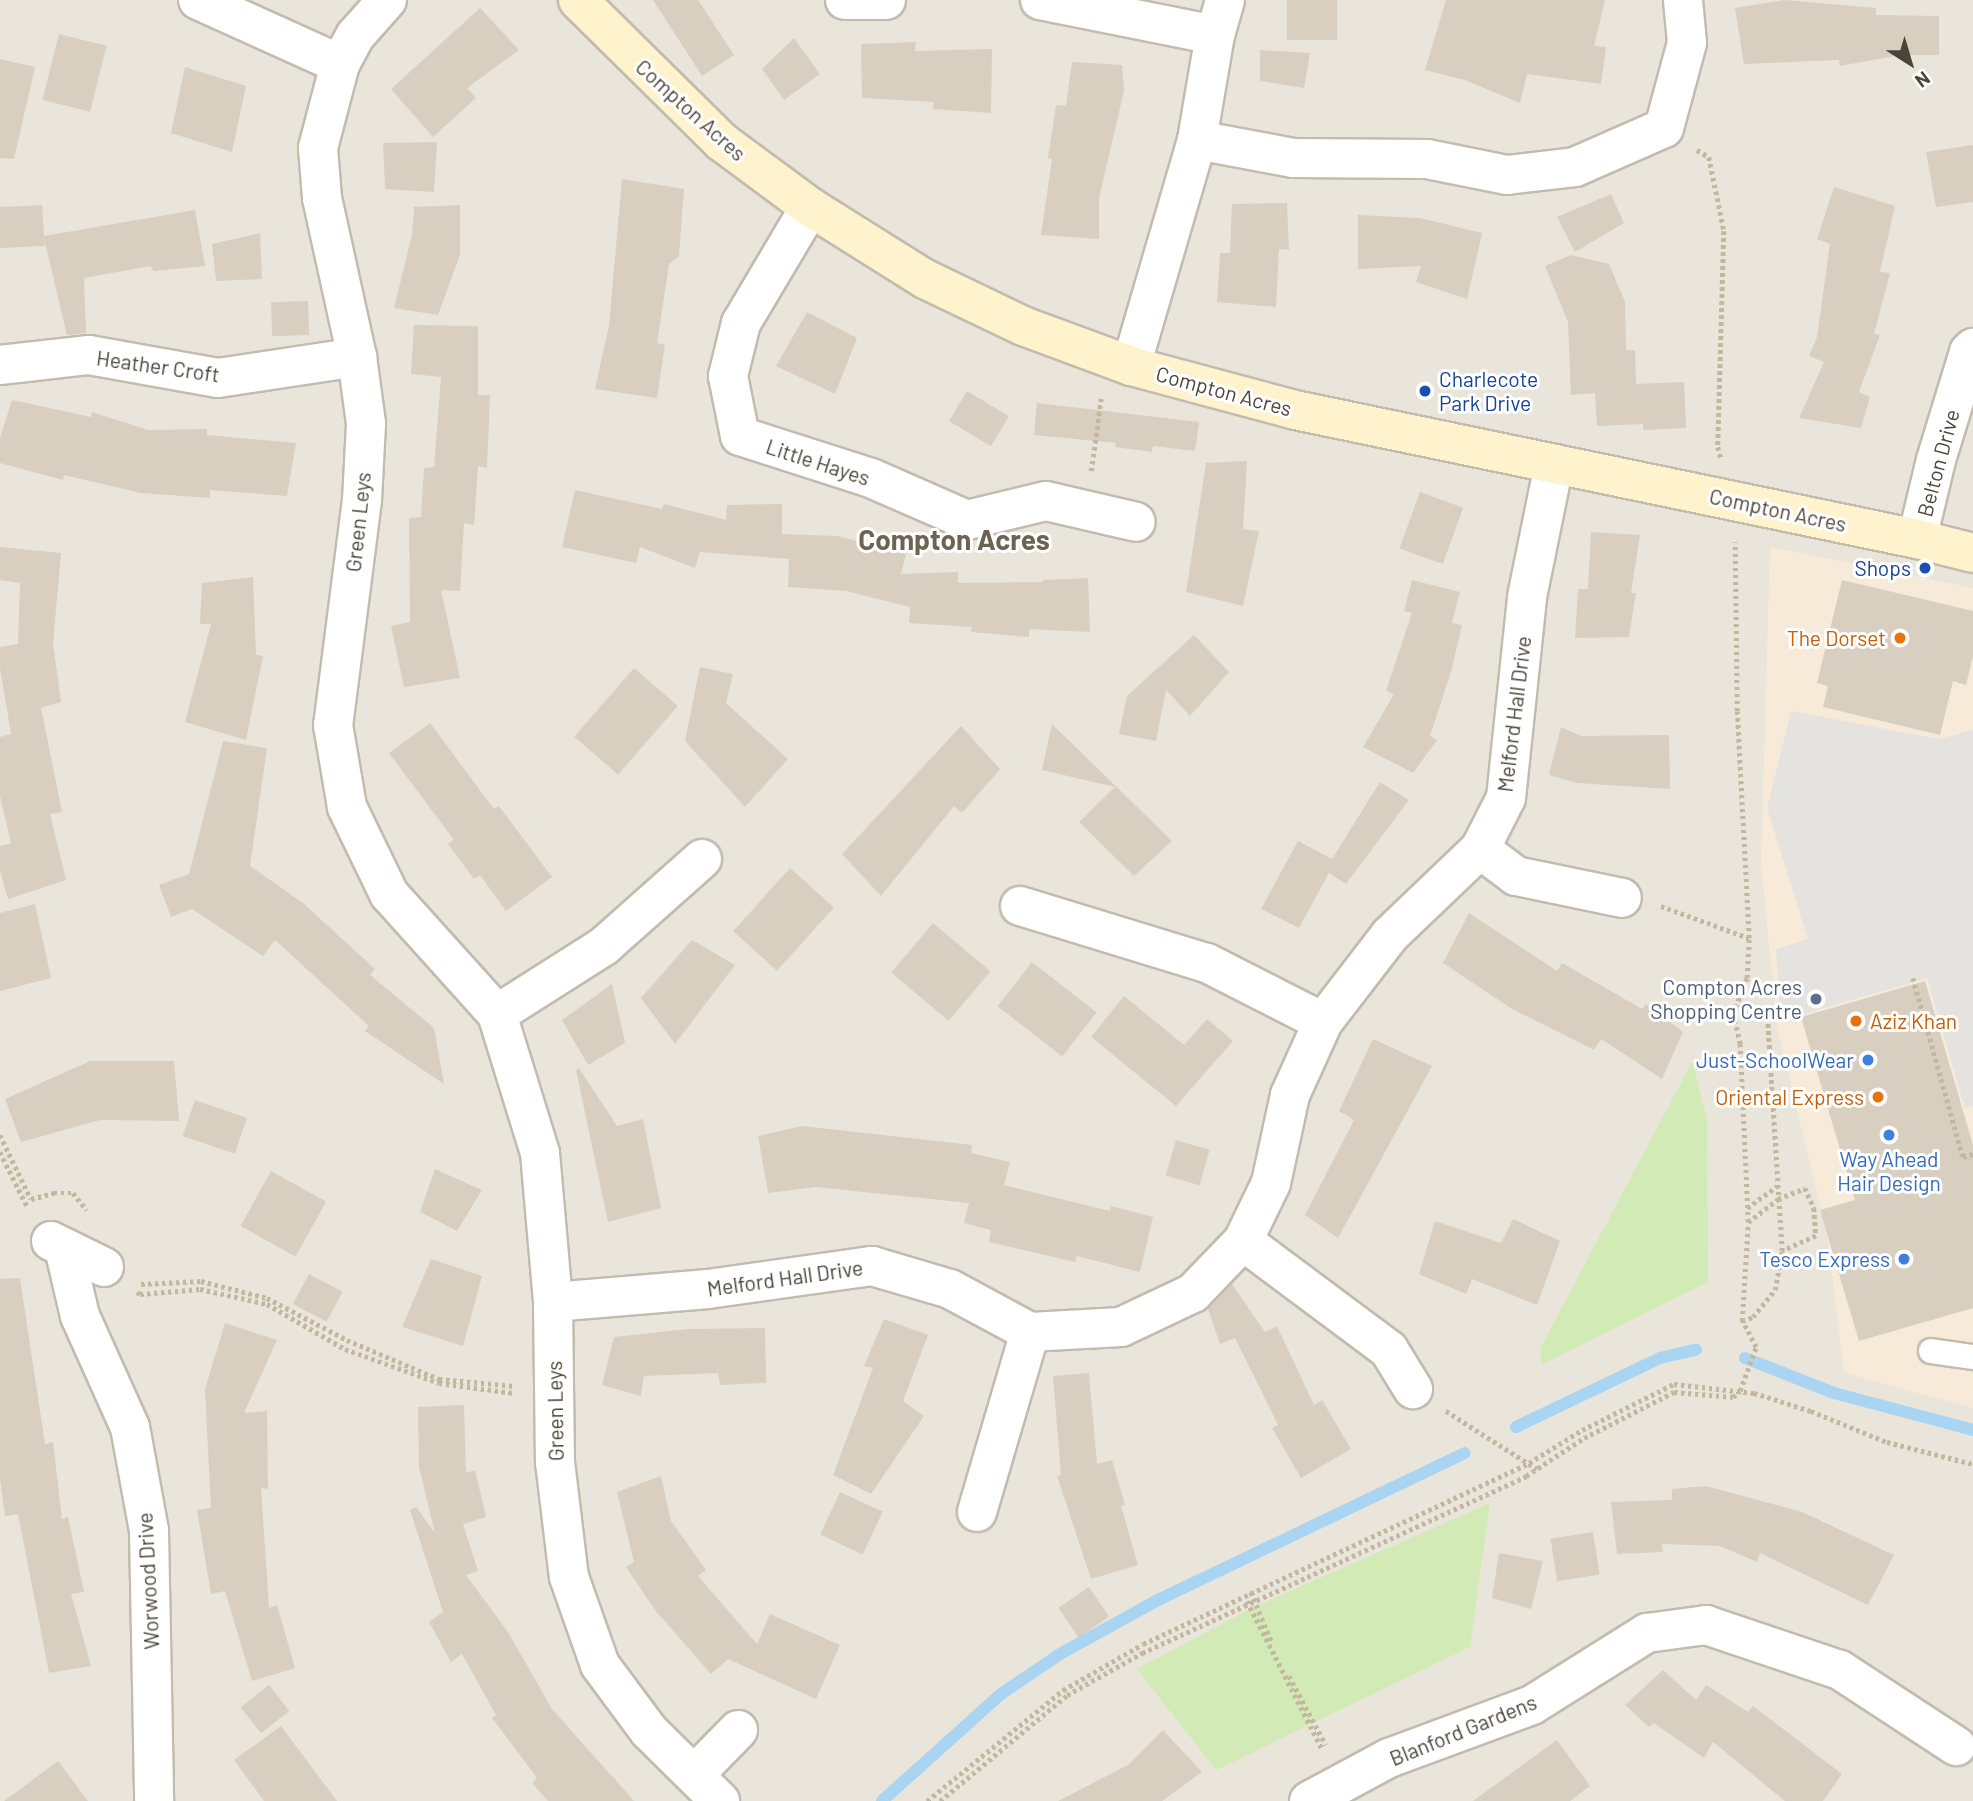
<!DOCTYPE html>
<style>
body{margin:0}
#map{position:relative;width:1973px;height:1801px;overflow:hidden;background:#f6f3ec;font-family:Barlow,sans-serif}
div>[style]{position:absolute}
.residential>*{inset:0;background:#eae5da;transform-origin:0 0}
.commercial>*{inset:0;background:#f7ead8}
.green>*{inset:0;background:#d2eab5}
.parking>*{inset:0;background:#e5e3e0}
.stream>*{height:12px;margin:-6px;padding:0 6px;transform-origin:6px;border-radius:6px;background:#a9d4f2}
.building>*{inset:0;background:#d8cfc1;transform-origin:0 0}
.path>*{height:4.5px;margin-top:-2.25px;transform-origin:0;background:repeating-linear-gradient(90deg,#c4b79f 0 3.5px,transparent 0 7px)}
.roads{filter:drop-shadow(2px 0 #c2bbae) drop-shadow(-2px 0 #c2bbae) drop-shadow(0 2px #c2bbae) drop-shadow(0 -2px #c2bbae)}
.lane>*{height:24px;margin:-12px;padding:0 12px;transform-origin:12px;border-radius:12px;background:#fff}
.street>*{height:38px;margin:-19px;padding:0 19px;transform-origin:19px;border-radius:19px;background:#fff}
.secondary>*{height:38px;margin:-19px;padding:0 19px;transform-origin:19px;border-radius:19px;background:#fff3cd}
.dots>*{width:19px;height:19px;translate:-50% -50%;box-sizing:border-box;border:4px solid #fff;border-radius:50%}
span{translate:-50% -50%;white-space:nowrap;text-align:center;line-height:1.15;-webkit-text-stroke:6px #fff;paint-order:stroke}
.street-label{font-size:21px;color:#4b4439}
.transit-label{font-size:21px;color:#164399}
.left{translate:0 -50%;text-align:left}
.right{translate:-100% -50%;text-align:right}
.food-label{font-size:21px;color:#c56008}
.service-label{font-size:21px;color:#4e5e75}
.shop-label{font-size:21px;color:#366cbe}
.district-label{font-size:28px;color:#6e6250;font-weight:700}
.north{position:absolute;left:1875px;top:28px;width:70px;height:70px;-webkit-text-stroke:5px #fff;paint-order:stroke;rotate:143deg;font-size:19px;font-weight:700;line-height:28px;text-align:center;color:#4b4439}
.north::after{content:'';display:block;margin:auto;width:24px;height:32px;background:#4b4439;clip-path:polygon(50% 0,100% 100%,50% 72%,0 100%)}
</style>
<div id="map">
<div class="residential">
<i style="left:0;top:0;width:1973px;height:1801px"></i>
</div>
<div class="commercial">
<i style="clip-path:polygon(1770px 547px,1973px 588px,1973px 1408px,1844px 1373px,1827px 1233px,1777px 1028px,1761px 863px)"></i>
</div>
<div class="green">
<i style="clip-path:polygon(1692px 1062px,1707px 1118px,1708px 1282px,1541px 1365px,1541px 1347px)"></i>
<i style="clip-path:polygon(1490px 1503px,1470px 1647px,1216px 1770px,1137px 1669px,1252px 1608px)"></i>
</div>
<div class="parking">
<i style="clip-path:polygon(1791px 711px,1939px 739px,1973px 730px,1973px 1106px,1965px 1108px,1927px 978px,1780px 1021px,1776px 949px,1808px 939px,1767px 808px)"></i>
</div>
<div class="stream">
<i style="left:1745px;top:1358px;width:96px;rotate:21.5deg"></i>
<i style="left:1834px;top:1393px;width:144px;rotate:14.9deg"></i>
<i style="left:1516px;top:1427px;width:160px;rotate:-25.6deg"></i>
<i style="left:1660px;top:1358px;width:37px;rotate:-13deg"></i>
<i style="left:882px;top:1801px;width:160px;rotate:-42deg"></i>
<i style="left:1001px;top:1694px;width:71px;rotate:-34.1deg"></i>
<i style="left:1060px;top:1654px;width:112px;rotate:-28.9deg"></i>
<i style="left:1158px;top:1600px;width:340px;rotate:-25.6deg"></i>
</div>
<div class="building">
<i style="clip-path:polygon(653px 0,698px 0,734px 55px,702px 76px)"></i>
<i style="left:1287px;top:0;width:50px;height:40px"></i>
<i style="clip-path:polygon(1446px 0,1605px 0,1594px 46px,1606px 47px,1601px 84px,1527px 74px,1520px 103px,1465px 80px,1425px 70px)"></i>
<i style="clip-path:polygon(1784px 0,1876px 8px,1876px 15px,1939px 16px,1939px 55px,1901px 55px,1840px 66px,1839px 60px,1744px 64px,1735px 8px)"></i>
<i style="clip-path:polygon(480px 8px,519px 50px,467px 88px,476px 98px,433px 137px,391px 89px)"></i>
<i style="left:59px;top:34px;width:49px;height:68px;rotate:14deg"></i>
<i style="clip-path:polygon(794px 38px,820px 74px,784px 100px,762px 69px)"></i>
<i style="clip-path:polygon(916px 42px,915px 51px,992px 49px,991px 113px,933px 109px,934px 102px,862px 98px,861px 44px)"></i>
<i style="clip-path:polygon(1260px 50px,1310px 53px,1304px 88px,1260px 81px)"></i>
<i style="clip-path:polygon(0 59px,35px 67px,14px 159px,0 158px)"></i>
<i style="clip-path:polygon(1072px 62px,1122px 65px,1124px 91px,1099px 198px,1099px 239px,1041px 235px,1052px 159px,1048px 158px,1056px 105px,1066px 106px)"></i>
<i style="clip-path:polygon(185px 67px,246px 86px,232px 152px,171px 133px)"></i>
<i style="clip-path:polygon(437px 142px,434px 192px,385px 189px,383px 143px)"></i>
<i style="clip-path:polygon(1973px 145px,1973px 202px,1936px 207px,1926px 152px)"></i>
<i style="clip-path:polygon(622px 179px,684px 189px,679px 256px,669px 264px,657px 343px,665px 345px,657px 398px,595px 389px,609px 326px)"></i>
<i style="clip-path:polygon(1834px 187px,1895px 206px,1880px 272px,1890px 273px,1874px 334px,1880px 335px,1859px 392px,1870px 397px,1861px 428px,1799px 418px,1824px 362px,1809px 356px,1817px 337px,1830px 244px,1817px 239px)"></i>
<i style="clip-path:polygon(1611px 194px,1624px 223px,1575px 252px,1557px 217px)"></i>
<i style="clip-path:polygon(1287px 203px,1289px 250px,1279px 249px,1276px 307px,1217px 302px,1220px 253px,1230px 253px,1232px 204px)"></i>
<i style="clip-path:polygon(42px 205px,44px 236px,195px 210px,205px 266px,154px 271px,150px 266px,84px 278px,86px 333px,67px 335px,44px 238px,45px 246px,0 248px,0 207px)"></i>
<i style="clip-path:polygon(460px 205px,460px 255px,438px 315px,394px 308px,412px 235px,414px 207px)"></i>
<i style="clip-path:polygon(1358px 215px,1420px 218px,1482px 233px,1467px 299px,1416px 282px,1421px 266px,1358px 269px)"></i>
<i style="clip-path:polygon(260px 233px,262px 279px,216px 281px,212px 244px)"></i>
<i style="clip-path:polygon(1571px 255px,1609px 264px,1625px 302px,1626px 350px,1635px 350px,1636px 384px,1684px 382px,1686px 428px,1643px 430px,1643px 424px,1597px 426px,1595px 393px,1571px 395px,1568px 322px,1545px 266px)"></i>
<i style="left:308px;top:301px;width:34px;height:37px;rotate:88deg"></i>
<i style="clip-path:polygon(807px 312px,857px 338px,835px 394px,776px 366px)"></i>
<i style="clip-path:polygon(414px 325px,478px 326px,478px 395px,490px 395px,487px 468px,478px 466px,474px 525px,464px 523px,460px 591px,441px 590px,460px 678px,404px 687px,391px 626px,410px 622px,409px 518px,421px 517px,424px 468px,434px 467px,441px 377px,411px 374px)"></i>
<i style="left:967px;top:391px;width:49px;height:35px;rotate:31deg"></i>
<i style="clip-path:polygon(12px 400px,91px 417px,92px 412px,148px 430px,207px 429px,207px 435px,296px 443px,287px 496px,210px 490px,210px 498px,141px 493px,64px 475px,63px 480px,0 463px,0 438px)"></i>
<i style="clip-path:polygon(1037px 403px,1199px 422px,1195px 451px,1153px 446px,1152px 452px,1115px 447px,1116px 443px,1034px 435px)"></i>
<i style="clip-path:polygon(1247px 461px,1243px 529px,1259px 531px,1243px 606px,1186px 592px,1206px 463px)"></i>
<i style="clip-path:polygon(575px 490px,662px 509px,664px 504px,726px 520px,727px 505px,782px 504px,782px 534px,838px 536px,906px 554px,901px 574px,958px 572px,958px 583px,1043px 582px,1043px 580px,1088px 578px,1090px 632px,1029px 629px,1029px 637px,971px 632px,972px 627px,909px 623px,910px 607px,846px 591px,788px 587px,789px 559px,700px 552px,695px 568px,640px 547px,636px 563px,562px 547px)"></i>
<i style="left:1420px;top:492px;width:46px;height:60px;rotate:20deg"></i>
<i style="clip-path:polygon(1591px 532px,1640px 535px,1631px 593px,1636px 593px,1629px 637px,1575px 638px,1578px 589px,1588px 589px)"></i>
<i style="clip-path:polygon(0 547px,61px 553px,53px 643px,61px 702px,41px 708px,62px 812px,50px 814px,66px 880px,8px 899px,0 871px,0 846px,11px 843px,0 796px,0 737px,11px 734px,0 668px,0 647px,18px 644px,20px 583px,0 580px)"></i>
<i style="clip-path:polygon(253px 577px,256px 655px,263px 656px,246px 740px,185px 722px,211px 624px,200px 624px,202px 583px)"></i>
<i style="clip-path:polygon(1412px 580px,1460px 592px,1452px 623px,1462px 625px,1451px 672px,1430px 736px,1437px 740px,1413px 773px,1363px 747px,1394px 694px,1386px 691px,1412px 613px,1404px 611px)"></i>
<i style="clip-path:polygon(1842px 580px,1973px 611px,1973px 656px,1966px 685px,1953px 681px,1940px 735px,1823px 707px,1828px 686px,1817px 683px)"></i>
<i style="clip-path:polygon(1194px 635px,1229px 672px,1190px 716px,1166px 690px,1156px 741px,1119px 734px,1127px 696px)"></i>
<i style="clip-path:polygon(700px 667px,733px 674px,726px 703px,788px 759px,745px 807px,685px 741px)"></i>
<i style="left:634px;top:668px;width:58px;height:91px;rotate:41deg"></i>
<i style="clip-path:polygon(430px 723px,494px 809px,499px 806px,552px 877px,506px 911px,480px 875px,474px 879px,448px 844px,454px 840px,389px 753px)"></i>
<i style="clip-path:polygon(1052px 724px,1172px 841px,1134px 876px,1079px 822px,1115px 787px,1042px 770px)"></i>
<i style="clip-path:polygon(961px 726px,1000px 769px,962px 813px,954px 806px,881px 896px,842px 854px)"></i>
<i style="clip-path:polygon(1561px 727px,1581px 736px,1669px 735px,1670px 789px,1577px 783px,1549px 775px)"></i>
<i style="clip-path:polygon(223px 741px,267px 748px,250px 866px,303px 903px,375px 969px,370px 975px,434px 1028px,444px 1084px,365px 1031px,369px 1026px,275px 940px,263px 956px,192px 909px,171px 917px,159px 885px,189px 874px)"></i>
<i style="clip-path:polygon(1380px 782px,1409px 800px,1346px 884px,1329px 873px,1299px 928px,1261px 909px,1298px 841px,1332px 859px)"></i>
<i style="left:790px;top:868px;width:59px;height:85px;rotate:42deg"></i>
<i style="clip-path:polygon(35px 904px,51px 978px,0 991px,0 913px)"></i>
<i style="clip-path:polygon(1469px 913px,1557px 971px,1562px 963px,1642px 1009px,1646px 1004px,1683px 1032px,1662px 1079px,1601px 1039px,1594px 1050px,1512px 1009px,1443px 963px)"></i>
<i style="left:933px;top:923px;width:75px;height:65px;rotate:40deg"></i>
<i style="clip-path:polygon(692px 940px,735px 965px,675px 1044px,641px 998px)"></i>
<i style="left:1032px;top:962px;width:82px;height:56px;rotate:38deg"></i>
<i style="clip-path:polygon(1925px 981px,1973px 1145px,1973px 1308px,1859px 1341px,1820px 1210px,1855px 1200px,1801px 1017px)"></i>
<i style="clip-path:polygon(612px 984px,625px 1043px,588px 1065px,562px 1020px)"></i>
<i style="clip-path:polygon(1124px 996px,1184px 1045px,1207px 1019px,1233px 1041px,1176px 1106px,1091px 1037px)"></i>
<i style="clip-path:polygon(1373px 1039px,1432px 1066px,1338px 1238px,1305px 1215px,1354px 1120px,1339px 1111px)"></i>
<i style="clip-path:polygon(90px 1061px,174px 1061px,179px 1121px,100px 1120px,21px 1142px,5px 1099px)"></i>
<i style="clip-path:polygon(579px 1068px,617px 1126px,643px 1119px,661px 1208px,608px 1222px,576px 1070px)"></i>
<i style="left:195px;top:1100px;width:55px;height:38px;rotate:19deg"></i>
<i style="clip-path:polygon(802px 1126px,972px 1145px,971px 1153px,1010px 1162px,1004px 1185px,1110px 1211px,1111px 1206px,1153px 1217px,1140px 1272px,1077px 1256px,1075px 1262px,989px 1242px,991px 1230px,964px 1223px,969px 1203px,816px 1187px,768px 1193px,758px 1136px)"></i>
<i style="left:1176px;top:1140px;width:35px;height:37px;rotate:16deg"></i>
<i style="clip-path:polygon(435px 1169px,482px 1190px,457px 1231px,420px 1212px)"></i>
<i style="left:271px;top:1171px;width:63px;height:63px;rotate:29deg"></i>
<i style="clip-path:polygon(1513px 1219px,1560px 1241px,1537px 1305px,1472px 1279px,1466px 1294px,1419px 1274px,1435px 1221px,1501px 1243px)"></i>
<i style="clip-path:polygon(431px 1259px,482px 1276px,463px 1346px,402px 1327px)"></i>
<i style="left:309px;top:1274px;width:38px;height:34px;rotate:28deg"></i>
<i style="clip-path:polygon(20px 1278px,45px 1444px,53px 1442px,62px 1519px,68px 1517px,84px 1592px,71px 1594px,91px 1666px,49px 1673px,18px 1514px,5px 1516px,0 1479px,0 1279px)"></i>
<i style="clip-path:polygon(1232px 1284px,1265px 1332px,1277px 1326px,1314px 1405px,1322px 1400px,1351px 1449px,1301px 1478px,1272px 1428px,1278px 1425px,1235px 1338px,1220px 1344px,1208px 1309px)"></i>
<i style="clip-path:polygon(884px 1319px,928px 1335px,903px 1401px,924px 1416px,871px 1494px,833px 1475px,873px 1368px,864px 1366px)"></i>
<i style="clip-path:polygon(225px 1323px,277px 1340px,244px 1413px,267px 1411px,268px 1489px,261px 1488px,269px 1608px,277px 1605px,295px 1668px,252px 1681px,225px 1591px,211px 1594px,197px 1510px,211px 1508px,205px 1389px)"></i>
<i style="clip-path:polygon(765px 1328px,766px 1383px,720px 1385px,718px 1373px,644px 1376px,641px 1396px,602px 1385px,614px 1337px,689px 1329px)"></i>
<i style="clip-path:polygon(1089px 1373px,1097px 1464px,1112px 1460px,1125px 1505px,1121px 1506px,1138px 1565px,1091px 1579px,1057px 1476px,1061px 1475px,1053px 1376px)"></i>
<i style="clip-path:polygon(464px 1405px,466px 1473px,475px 1470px,486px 1517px,463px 1524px,478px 1571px,466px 1575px,508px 1632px,552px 1709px,634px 1801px,548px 1801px,532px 1783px,537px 1778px,492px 1718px,496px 1715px,462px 1654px,451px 1662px,429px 1622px,443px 1612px,410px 1510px,416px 1507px,435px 1533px,419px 1467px,418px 1407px)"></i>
<i style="clip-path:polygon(661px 1476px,671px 1521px,706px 1570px,698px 1576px,757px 1644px,770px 1614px,840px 1645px,816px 1699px,728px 1659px,711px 1674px,655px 1610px,626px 1567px,634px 1562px,617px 1492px)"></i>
<i style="clip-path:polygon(1706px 1486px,1802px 1512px,1894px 1555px,1868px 1605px,1760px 1553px,1757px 1562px,1720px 1546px,1662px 1544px,1663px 1552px,1617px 1554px,1611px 1502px,1672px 1500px,1672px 1489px)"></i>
<i style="left:840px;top:1492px;width:47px;height:47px;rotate:25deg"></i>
<i style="left:1593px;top:1532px;width:43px;height:43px;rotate:81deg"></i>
<i style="clip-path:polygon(1499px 1553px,1543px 1561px,1531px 1609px,1492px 1598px)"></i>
<i style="left:1089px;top:1587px;width:36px;height:37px;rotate:56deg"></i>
<i style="clip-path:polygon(1663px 1670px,1696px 1700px,1706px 1685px,1748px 1712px,1753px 1706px,1842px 1774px,1823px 1801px,1785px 1801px,1713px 1742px,1704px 1758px,1654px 1723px,1649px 1727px,1625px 1705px)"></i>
<i style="left:269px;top:1685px;width:33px;height:36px;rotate:52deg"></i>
<i style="clip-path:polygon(281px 1726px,337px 1801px,264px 1801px,234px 1760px)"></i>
<i style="clip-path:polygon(1163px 1730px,1202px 1772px,1162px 1801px,1058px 1801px,1128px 1765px)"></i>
<i style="clip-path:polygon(1557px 1740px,1590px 1786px,1570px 1801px,1473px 1801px)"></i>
<i style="clip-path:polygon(58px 1761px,88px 1801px,4px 1801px)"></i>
</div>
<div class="path">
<i style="left:1697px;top:150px;width:14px;rotate:30deg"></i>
<i style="left:1709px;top:157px;width:76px;rotate:78.5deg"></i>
<i style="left:1724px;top:231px;width:216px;rotate:91.6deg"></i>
<i style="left:1718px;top:447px;width:11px;rotate:75deg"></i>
<i style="left:1091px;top:471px;width:73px;rotate:-82.1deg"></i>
<i style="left:1661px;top:906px;width:94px;rotate:20deg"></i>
<i style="left:1913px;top:978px;width:186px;rotate:74.4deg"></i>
<i style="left:1963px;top:1157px;width:10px;rotate:-17deg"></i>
<i style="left:1733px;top:1014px;width:52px"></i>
<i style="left:0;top:1135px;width:71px;rotate:64.2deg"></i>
<i style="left:31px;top:1199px;width:24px;rotate:-15deg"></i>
<i style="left:54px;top:1193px;width:19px"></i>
<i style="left:73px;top:1193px;width:22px;rotate:51deg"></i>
<i style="left:0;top:1152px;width:63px;rotate:63.4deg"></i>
<i style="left:1747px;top:1208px;width:37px;rotate:-36deg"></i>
<i style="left:1748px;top:1222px;width:38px;rotate:-37deg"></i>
<i style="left:1778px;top:1199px;width:29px;rotate:-22deg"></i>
<i style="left:1805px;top:1188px;width:22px;rotate:66deg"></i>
<i style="left:1814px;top:1208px;width:28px;rotate:86deg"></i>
<i style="left:1816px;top:1236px;width:37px;rotate:156deg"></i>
<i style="left:141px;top:1284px;width:60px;rotate:-2.9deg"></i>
<i style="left:201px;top:1281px;width:68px;rotate:14.4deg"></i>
<i style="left:267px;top:1298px;width:90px;rotate:27.7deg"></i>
<i style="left:347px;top:1340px;width:100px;rotate:23deg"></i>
<i style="left:439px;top:1379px;width:75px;rotate:5.3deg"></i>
<i style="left:137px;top:1292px;width:4px;rotate:34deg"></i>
<i style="left:140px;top:1294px;width:60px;rotate:-4.8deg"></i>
<i style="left:200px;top:1289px;width:69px;rotate:12.6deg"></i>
<i style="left:267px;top:1304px;width:90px;rotate:30deg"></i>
<i style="left:345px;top:1349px;width:100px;rotate:19.9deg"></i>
<i style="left:439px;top:1383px;width:75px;rotate:7.7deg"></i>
<i style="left:1742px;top:1321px;width:12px;rotate:-20deg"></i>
<i style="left:1753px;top:1317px;width:35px;rotate:-51deg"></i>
<i style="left:1775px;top:1290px;width:40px;rotate:-80deg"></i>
<i style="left:1782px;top:1251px;width:238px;rotate:-93.6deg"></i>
<i style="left:1446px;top:1411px;width:108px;rotate:32.5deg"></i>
<i style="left:1251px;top:1592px;width:55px;rotate:67.6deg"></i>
<i style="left:1247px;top:1601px;width:166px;rotate:63.1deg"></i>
<i style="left:1289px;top:1676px;width:78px;rotate:61.8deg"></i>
<i style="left:927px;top:1801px;width:176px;rotate:-39.2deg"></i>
<i style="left:1063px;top:1690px;width:92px;rotate:-29.9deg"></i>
<i style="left:1143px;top:1644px;width:426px;rotate:-25.1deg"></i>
<i style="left:1529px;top:1463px;width:62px;rotate:-31.9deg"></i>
<i style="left:1582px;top:1430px;width:103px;rotate:-26.6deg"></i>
<i style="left:1674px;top:1384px;width:81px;rotate:6.4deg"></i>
<i style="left:1754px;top:1393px;width:60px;rotate:17.5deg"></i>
<i style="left:1811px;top:1411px;width:82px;rotate:22.2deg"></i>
<i style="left:1887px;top:1442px;width:89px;rotate:14.3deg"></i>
<i style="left:940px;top:1801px;width:165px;rotate:-39.8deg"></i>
<i style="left:1067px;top:1695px;width:86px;rotate:-29.2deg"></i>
<i style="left:1142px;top:1653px;width:423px;rotate:-24.7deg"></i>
<i style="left:1526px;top:1476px;width:69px;rotate:-33.2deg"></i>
<i style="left:1584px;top:1438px;width:101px;rotate:-27.1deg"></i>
<i style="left:1674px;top:1392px;width:59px;rotate:4.8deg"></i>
<i style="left:1733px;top:1397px;width:9px;rotate:-41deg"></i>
<i style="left:1740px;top:1391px;width:47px;rotate:-70deg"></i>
<i style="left:1756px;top:1347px;width:30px;rotate:-118deg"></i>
<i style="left:1742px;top:1321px;width:99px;rotate:-86.5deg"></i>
<i style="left:1748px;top:1222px;width:178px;rotate:-92.6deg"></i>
<i style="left:1740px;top:1044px;width:31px;rotate:-103deg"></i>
<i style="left:1733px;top:1014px;width:39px;rotate:-69deg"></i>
<i style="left:1747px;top:978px;width:40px;rotate:-87.1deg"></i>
<i style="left:1749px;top:938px;width:227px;rotate:-93deg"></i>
<i style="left:1737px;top:711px;width:169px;rotate:-90.7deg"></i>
</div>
<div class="roads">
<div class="lane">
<i style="left:1931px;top:1351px;width:42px;rotate:8.1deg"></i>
</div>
<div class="street">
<i style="left:198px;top:0;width:156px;rotate:24.3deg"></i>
<i style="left:387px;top:0;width:48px;rotate:131.6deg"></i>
<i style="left:355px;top:36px;width:32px;rotate:118deg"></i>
<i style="left:340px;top:64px;width:87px;rotate:104.7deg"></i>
<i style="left:318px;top:148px;width:50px;rotate:85.4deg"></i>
<i style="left:322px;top:198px;width:163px;rotate:77.6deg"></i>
<i style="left:357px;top:357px;width:68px;rotate:82.3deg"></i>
<i style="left:366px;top:424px;width:76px;rotate:93deg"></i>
<i style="left:362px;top:500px;width:227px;rotate:97.3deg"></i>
<i style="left:333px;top:725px;width:83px;rotate:80.3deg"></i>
<i style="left:347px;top:807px;width:97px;rotate:64.2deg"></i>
<i style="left:389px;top:894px;width:161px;rotate:48deg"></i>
<i style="left:497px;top:1014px;width:145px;rotate:72.8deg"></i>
<i style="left:540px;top:1153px;width:150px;rotate:85deg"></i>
<i style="left:553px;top:1302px;width:160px;rotate:89.3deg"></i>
<i style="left:555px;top:1462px;width:116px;rotate:83.1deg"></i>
<i style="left:569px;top:1577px;width:93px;rotate:70.6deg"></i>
<i style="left:600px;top:1665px;width:82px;rotate:53.4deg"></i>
<i style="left:649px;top:1731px;width:100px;rotate:44.6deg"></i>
<i style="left:845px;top:0;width:41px"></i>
<i style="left:1040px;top:0;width:178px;rotate:11.3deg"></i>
<i style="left:1197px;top:140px;width:98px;rotate:10.6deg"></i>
<i style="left:1293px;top:158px;width:134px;rotate:0.4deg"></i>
<i style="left:1427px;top:159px;width:82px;rotate:11.3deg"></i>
<i style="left:1507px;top:175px;width:68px;rotate:-6.7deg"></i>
<i style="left:1575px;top:167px;width:97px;rotate:-23.7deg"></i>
<i style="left:1664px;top:128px;width:88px;rotate:-74.9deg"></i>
<i style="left:1687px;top:43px;width:43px;rotate:-95.3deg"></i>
<i style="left:810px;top:207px;width:135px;rotate:120.7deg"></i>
<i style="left:741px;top:323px;width:55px;rotate:103.8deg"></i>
<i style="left:728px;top:376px;width:61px;rotate:78.7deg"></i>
<i style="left:740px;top:436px;width:138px;rotate:17.8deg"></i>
<i style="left:871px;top:478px;width:105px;rotate:23.6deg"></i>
<i style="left:967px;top:520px;width:81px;rotate:-13.5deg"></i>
<i style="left:1046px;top:501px;width:92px;rotate:13.1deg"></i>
<i style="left:0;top:365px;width:90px;rotate:-6.4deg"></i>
<i style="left:89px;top:355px;width:131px;rotate:10.1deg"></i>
<i style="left:218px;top:378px;width:141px;rotate:-8.6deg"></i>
<i style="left:1131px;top:366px;width:235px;rotate:-73.7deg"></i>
<i style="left:1197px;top:140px;width:107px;rotate:-80.3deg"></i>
<i style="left:1215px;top:35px;width:36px;rotate:-74deg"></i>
<i style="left:1917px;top:539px;width:81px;rotate:-76.5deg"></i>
<i style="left:1936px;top:460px;width:113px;rotate:-73deg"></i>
<i style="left:1969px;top:352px;width:6px;rotate:-45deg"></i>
<i style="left:1480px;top:849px;width:45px;rotate:36.9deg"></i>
<i style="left:1516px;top:876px;width:108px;rotate:11.7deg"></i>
<i style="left:1020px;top:906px;width:195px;rotate:17deg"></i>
<i style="left:1207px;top:963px;width:130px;rotate:27deg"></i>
<i style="left:497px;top:1014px;width:127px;rotate:-32.4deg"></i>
<i style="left:604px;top:946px;width:131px;rotate:-41.6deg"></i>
<i style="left:51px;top:1241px;width:59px;rotate:26.1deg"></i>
<i style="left:1243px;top:1241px;width:182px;rotate:36.7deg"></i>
<i style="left:1389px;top:1350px;width:46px;rotate:58.4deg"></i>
<i style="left:64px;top:1248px;width:70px;rotate:76.8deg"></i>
<i style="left:80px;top:1316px;width:122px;rotate:65.8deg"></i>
<i style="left:130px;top:1427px;width:106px;rotate:79.6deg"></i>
<i style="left:149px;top:1531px;width:270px;rotate:88.9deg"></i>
<i style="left:553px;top:1302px;width:156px;rotate:-4.8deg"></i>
<i style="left:708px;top:1289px;width:166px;rotate:-8deg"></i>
<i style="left:872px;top:1266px;width:81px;rotate:16.4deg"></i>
<i style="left:950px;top:1289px;width:91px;rotate:28.3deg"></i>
<i style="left:1030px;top:1332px;width:91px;rotate:-3.1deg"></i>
<i style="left:1121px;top:1327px;width:80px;rotate:-25.3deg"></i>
<i style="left:1193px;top:1293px;width:72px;rotate:-46.1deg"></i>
<i style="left:1243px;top:1241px;width:64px;rotate:-64.2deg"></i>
<i style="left:1271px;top:1183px;width:90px;rotate:-77.8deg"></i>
<i style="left:1290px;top:1095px;width:80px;rotate:-65.7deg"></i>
<i style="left:1323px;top:1022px;width:110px;rotate:-52.4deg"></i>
<i style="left:1390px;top:935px;width:124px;rotate:-43.7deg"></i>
<i style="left:1480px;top:849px;width:57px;rotate:-63deg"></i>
<i style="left:1506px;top:798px;width:202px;rotate:-84deg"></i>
<i style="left:1527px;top:597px;width:136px;rotate:-78.5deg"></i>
<i style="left:977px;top:1512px;width:188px;rotate:-73.6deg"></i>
<i style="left:694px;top:1775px;width:63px;rotate:-45.6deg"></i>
<i style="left:1309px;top:1801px;width:91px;rotate:-28.3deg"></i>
<i style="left:1389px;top:1758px;width:153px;rotate:-20.3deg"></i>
<i style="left:1532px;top:1705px;width:136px;rotate:-32.1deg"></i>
<i style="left:1647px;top:1633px;width:60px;rotate:-7.7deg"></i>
<i style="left:1706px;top:1625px;width:141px;rotate:18.6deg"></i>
<i style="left:1840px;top:1670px;width:139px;rotate:33.2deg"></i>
</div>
<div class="secondary">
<i style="left:578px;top:0;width:202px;rotate:44.6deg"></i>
<i style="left:722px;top:142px;width:109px;rotate:36.5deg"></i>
<i style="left:810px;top:207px;width:136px;rotate:32.1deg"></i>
<i style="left:925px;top:279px;width:109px;rotate:25.6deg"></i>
<i style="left:1023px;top:326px;width:115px;rotate:20.3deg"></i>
<i style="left:1131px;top:366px;width:170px;rotate:15deg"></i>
<i style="left:1295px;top:410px;width:635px;rotate:11.72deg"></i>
<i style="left:1917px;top:539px;width:58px;rotate:14deg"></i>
</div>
</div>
<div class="dots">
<i style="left:1425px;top:391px;background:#1a4fb4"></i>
<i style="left:1925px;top:568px;background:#1a4fb4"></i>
<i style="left:1900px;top:638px;background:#e8710a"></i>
<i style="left:1816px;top:999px;background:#5c6f8a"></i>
<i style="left:1856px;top:1021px;background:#e8710a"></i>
<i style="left:1868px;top:1060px;background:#3f7fe0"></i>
<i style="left:1878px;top:1097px;background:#e8710a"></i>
<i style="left:1889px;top:1135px;background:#3f7fe0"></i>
<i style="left:1904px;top:1259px;background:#3f7fe0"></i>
</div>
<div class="street-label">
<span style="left:691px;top:110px;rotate:42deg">Compton Acres</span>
<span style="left:158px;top:366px;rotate:8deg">Heather Croft</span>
<span style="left:1224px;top:391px;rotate:15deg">Compton Acres</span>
<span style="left:818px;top:462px;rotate:18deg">Little Hayes</span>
<span style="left:1938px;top:463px;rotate:-75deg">Belton Drive</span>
<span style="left:1778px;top:510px;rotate:12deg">Compton Acres</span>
<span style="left:358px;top:522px;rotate:-84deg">Green Leys</span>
<span style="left:1514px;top:714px;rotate:-83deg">Melford Hall Drive</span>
<span style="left:785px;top:1278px;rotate:-8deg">Melford Hall Drive</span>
<span style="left:555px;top:1411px;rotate:-91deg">Green Leys</span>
<span style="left:148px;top:1581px;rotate:-93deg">Worwood Drive</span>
<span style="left:1463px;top:1730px;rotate:-22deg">Blanford Gardens</span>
</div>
<div class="transit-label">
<span class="left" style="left:1439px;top:391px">Charlecote<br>Park Drive</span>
<span class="right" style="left:1911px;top:568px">Shops</span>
</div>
<div class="food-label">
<span class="right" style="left:1886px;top:638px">The Dorset</span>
<span class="left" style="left:1870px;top:1021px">Aziz Khan</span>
<span class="right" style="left:1864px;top:1097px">Oriental Express</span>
</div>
<div class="service-label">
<span class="right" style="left:1802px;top:999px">Compton Acres<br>Shopping Centre</span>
</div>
<div class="shop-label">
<span class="right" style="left:1854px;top:1060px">Just-SchoolWear</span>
<span style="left:1889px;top:1171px">Way Ahead<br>Hair Design</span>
<span class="right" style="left:1890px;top:1259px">Tesco Express</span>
</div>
<div class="district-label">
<span style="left:954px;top:539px">Compton Acres</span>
</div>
<div class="north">N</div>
</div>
